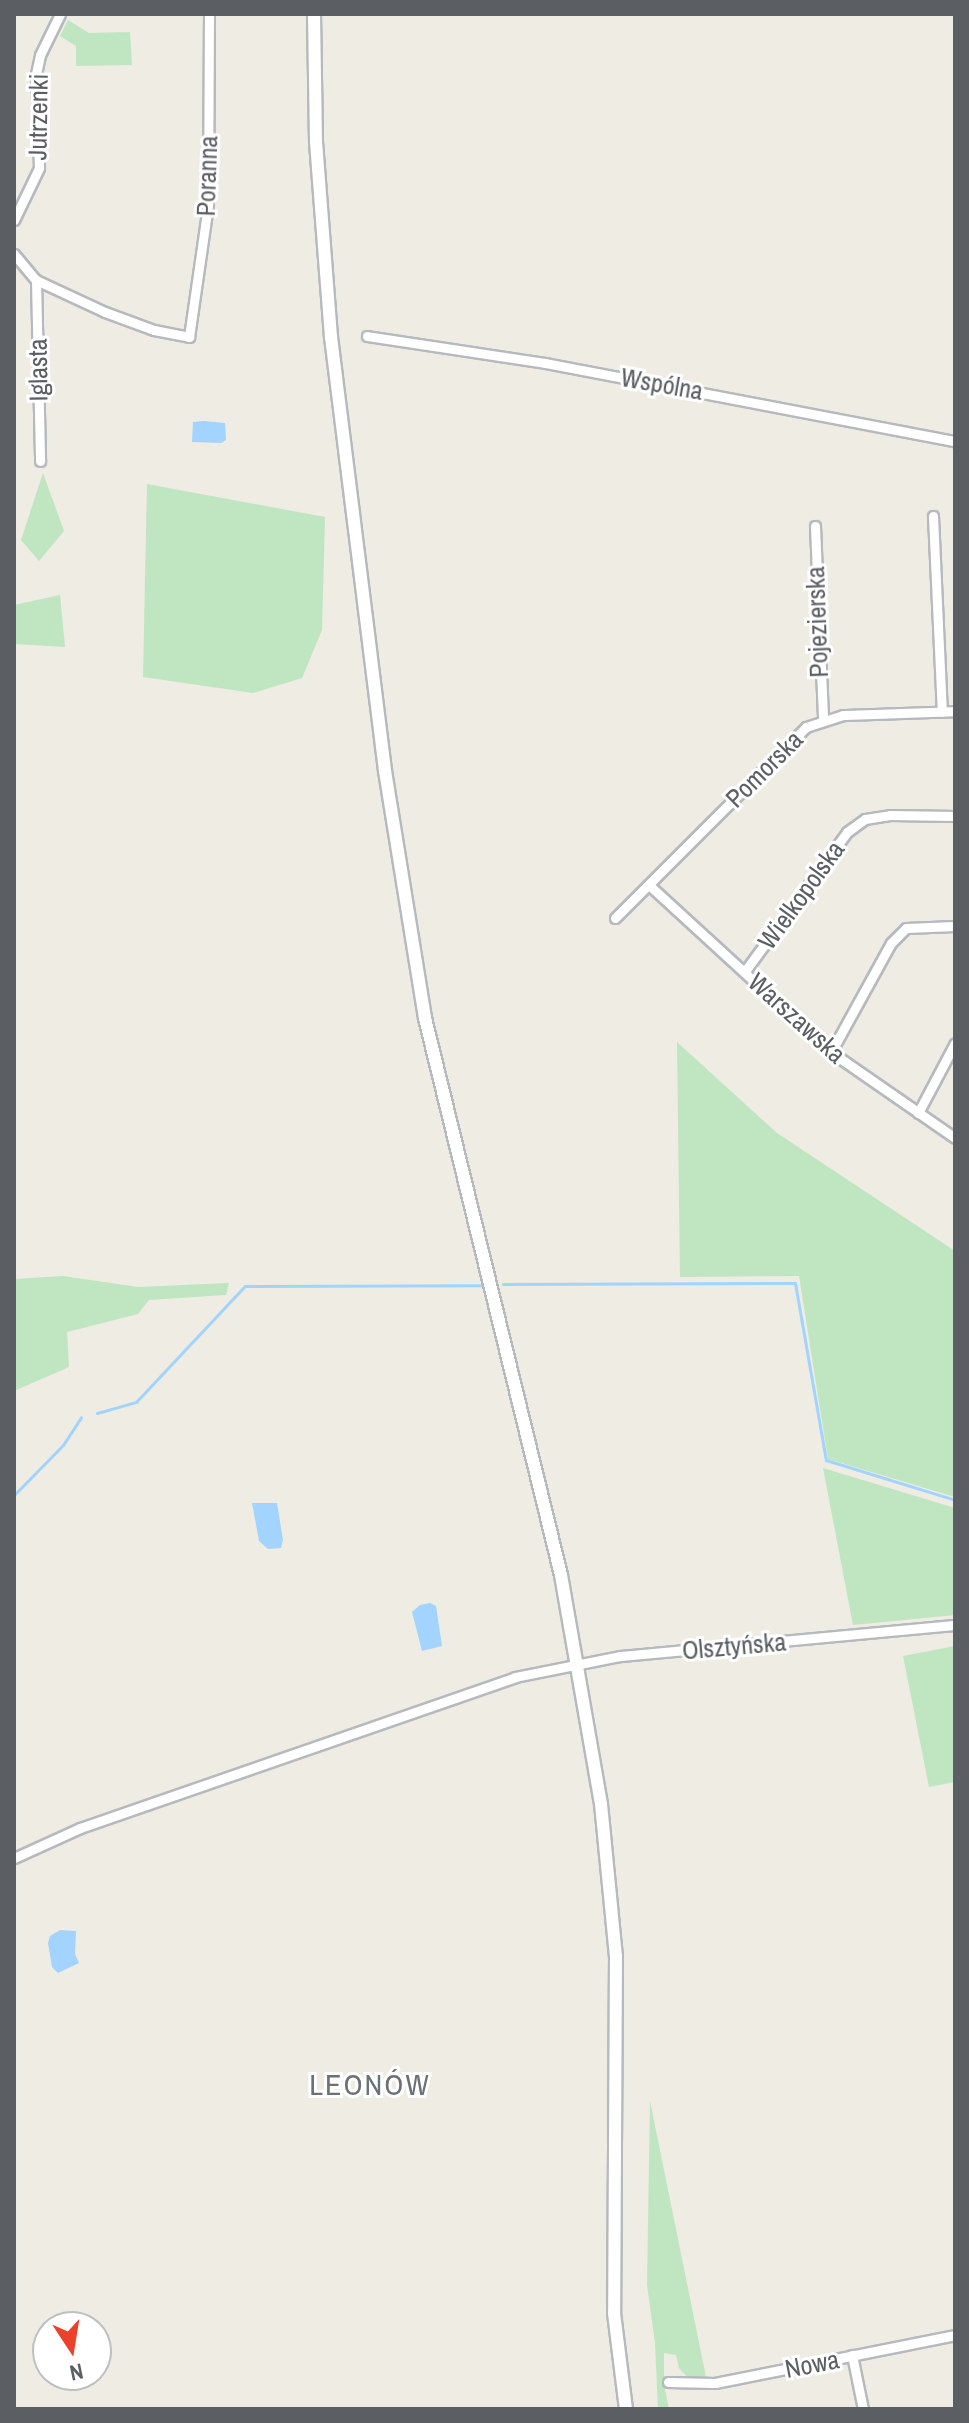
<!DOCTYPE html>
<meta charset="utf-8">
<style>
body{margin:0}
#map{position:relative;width:969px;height:2423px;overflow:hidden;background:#eeece3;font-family:"Archivo Narrow",sans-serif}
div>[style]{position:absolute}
.green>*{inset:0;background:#bfe6c0}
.water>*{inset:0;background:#a2d4ff}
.stream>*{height:3px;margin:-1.5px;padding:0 1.5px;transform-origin:1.5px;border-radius:1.5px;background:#a2d4ff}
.roads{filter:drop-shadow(2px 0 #b6b9be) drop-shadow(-2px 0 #b6b9be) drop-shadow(0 2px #b6b9be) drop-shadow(0 -2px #b6b9be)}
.minor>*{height:9px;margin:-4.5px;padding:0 4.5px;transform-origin:4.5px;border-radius:4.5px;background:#fff}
.secondary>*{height:12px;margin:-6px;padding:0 6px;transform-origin:6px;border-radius:6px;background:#fff}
span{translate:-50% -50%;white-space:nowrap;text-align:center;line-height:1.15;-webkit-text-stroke:6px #fff;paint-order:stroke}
.street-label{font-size:26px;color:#5b5f64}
.quarter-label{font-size:30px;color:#6c7176;letter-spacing:2px}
.frame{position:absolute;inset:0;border:16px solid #5b5f64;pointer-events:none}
.north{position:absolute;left:32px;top:2311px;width:80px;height:80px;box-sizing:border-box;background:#fff;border:2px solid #bdbfc1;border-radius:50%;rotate:168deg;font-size:22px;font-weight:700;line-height:32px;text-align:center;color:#5b5f64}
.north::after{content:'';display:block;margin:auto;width:28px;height:36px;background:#eb402c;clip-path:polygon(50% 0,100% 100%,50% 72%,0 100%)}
</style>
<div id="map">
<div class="green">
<i style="clip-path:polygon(68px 20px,89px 33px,130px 32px,132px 65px,76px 66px,76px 46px,60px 36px)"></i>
<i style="clip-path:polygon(43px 473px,64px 531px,39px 561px,21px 540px)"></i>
<i style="clip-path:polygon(147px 484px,325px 517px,322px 630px,302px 678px,253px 693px,143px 677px)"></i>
<i style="clip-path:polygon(60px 595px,65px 647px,14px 644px,14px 605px)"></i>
<i style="clip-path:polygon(677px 1042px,777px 1133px,955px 1251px,955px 1497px,828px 1459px,799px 1276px,680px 1277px)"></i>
<i style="clip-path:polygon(63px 1276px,138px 1287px,229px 1283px,226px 1295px,149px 1300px,138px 1314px,67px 1332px,69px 1367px,14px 1391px,14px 1279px)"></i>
<i style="clip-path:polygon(823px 1468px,955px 1508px,955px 1615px,853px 1625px)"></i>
<i style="clip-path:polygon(955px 1646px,955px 1782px,929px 1787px,903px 1656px)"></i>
<i style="clip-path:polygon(650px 2101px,706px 2377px,688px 2378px,679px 2368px,676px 2355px,664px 2353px,664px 2385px,669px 2409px,658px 2409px,655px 2343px,647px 2285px)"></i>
</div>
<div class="water">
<i style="clip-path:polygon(204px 421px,225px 423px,226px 440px,221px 443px,192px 442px,193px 422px)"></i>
<i style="clip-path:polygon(252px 1503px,277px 1503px,283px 1540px,281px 1548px,268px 1549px,259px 1541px)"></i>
<i style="clip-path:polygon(430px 1603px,436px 1606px,442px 1646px,422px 1651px,412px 1612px,420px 1605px)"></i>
<i style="clip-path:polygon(60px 1930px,76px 1931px,75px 1954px,79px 1963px,58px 1973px,52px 1967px,48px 1943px,50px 1936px)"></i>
</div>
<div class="stream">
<i style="left:503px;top:1284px;width:292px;rotate:-0.2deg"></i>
<i style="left:795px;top:1283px;width:180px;rotate:80.1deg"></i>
<i style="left:826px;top:1460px;width:135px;rotate:17.2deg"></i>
<i style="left:97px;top:1413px;width:41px;rotate:-15.8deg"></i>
<i style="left:136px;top:1402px;width:159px;rotate:-46.8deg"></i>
<i style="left:245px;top:1286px;width:236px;rotate:-0.2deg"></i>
<i style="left:14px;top:1495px;width:70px;rotate:-45.6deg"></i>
<i style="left:63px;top:1445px;width:33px;rotate:-57deg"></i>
</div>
<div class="roads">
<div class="minor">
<i style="left:14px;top:220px;width:58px;rotate:-64.3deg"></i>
<i style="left:39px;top:168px;width:94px;rotate:-91.8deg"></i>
<i style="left:36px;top:74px;width:19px;rotate:-78deg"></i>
<i style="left:40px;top:55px;width:46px;rotate:-64deg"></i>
<i style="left:14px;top:254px;width:34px;rotate:50deg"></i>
<i style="left:36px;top:280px;width:76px;rotate:24.9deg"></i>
<i style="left:105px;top:312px;width:52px;rotate:20.2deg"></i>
<i style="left:154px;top:330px;width:36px;rotate:11deg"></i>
<i style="left:189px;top:337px;width:133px;rotate:-81.8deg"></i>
<i style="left:208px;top:205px;width:191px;rotate:-89.7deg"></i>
<i style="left:36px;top:280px;width:181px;rotate:88.7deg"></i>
<i style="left:367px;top:336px;width:180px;rotate:8.6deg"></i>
<i style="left:545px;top:363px;width:417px;rotate:10.8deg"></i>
<i style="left:933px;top:516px;width:196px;rotate:87.4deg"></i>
<i style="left:815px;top:526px;width:193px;rotate:87.6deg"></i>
<i style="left:649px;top:885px;width:247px;rotate:42.5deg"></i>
<i style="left:831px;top:1052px;width:151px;rotate:34.7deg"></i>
<i style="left:615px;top:918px;width:270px;rotate:-45deg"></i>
<i style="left:806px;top:727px;width:39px;rotate:-18deg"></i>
<i style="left:843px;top:715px;width:112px;rotate:-2deg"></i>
<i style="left:745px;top:971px;width:172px;rotate:-53.7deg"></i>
<i style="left:847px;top:832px;width:22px;rotate:-36deg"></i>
<i style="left:865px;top:819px;width:25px;rotate:-9deg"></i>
<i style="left:890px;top:815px;width:65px;rotate:0.9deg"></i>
<i style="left:831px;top:1052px;width:124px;rotate:-61.2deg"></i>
<i style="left:891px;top:943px;width:21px;rotate:-45deg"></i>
<i style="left:906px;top:928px;width:49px;rotate:-2.3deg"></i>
<i style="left:918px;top:1113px;width:79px;rotate:-62.1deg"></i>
<i style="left:14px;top:1858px;width:72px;rotate:-24.4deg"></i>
<i style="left:80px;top:1828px;width:460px;rotate:-19.1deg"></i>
<i style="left:515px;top:1677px;width:107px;rotate:-11.3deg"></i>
<i style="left:620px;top:1656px;width:336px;rotate:-5.3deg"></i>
<i style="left:852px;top:2355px;width:55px;rotate:78.5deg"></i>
<i style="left:668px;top:2382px;width:47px;rotate:1.2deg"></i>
<i style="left:715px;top:2383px;width:245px;rotate:-11.3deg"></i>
</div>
<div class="secondary">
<i style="left:314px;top:14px;width:128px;rotate:89.1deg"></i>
<i style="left:316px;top:142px;width:196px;rotate:85.6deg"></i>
<i style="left:331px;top:337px;width:437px;rotate:82.9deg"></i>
<i style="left:385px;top:771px;width:250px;rotate:80.8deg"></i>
<i style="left:425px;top:1018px;width:573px;rotate:76.28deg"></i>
<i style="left:561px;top:1575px;width:232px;rotate:80.1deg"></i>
<i style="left:601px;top:1804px;width:153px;rotate:84.4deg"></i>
<i style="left:616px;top:1956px;width:357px;rotate:90.3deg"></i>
<i style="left:614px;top:2313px;width:97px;rotate:82.9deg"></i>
</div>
</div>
<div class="street-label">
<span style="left:38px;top:117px;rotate:-89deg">Jutrzenki</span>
<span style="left:207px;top:176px;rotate:-88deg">Poranna</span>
<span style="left:38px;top:370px;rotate:-91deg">Iglasta</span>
<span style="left:662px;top:384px;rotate:10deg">Wspólna</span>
<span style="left:817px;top:622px;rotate:-92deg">Pojezierska</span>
<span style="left:764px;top:769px;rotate:-45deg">Pomorska</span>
<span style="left:801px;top:895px;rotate:-54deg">Wielkopolska</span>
<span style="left:797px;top:1018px;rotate:42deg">Warszawska</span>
<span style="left:734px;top:1646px;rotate:-5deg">Olsztyńska</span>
<span style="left:812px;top:2364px;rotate:-11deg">Nowa</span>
</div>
<div class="quarter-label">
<span style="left:370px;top:2084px">LEONÓW</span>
</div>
<div class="frame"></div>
<div class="north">N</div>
</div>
